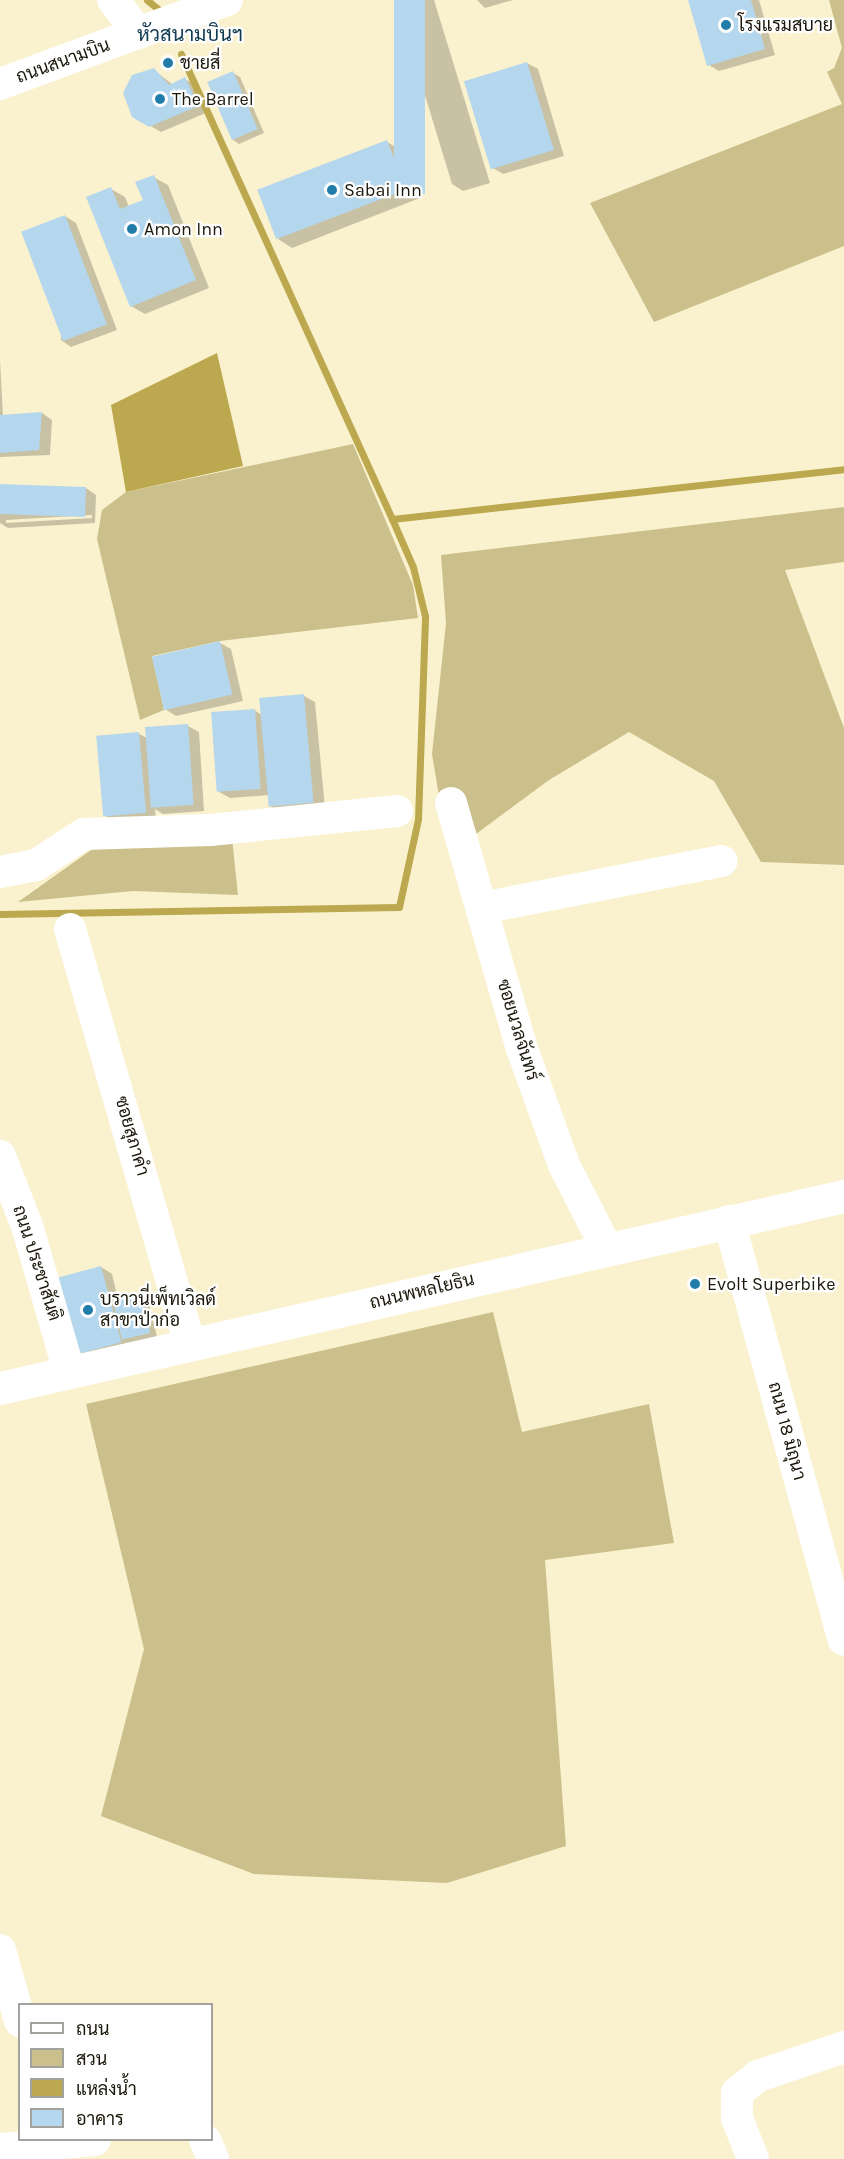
<!DOCTYPE html>
<meta charset="utf-8">
<style>
body{margin:0}
#map{position:relative;width:844px;height:2159px;overflow:hidden;background:#faf2ce;font-family:Karla,Sarabun,sans-serif}
div>[style]{position:absolute}
.green>*{inset:0;background:#cbbf8b}
.water>*{inset:0;background:#bca84f}
.shadow>*{inset:0;background:#0003}
.stream>*{height:7px;margin:-3.5px;padding:0 3.5px;transform-origin:3.5px;border-radius:3.5px;background:#bca84f}
.building>*{inset:0;background:#b5d7ed;transform-origin:0 0}
.minor>*{height:32px;margin:-16px;padding:0 16px;transform-origin:16px;border-radius:16px;background:#fff}
.major>*{height:33px;margin:-16.5px;padding:0 16.5px;transform-origin:16.5px;border-radius:16.5px;background:#fff}
.dots>*{width:16px;height:16px;translate:-50% -50%;box-sizing:border-box;border:3px solid #fefefe;border-radius:50%}
span{translate:-50% -50%;white-space:nowrap;text-align:center;line-height:1.15;-webkit-text-stroke:4.5px #fefefe;paint-order:stroke}
.poi-label{font-size:18px;color:#1b180b}
.left{translate:0 -50%;text-align:left}
.street-label{font-size:18px;color:#1b180b}
.neighbourhood-label{font-size:20px;color:#123c52}
.legend{position:absolute;left:18px;top:2003px;width:195px;height:138px;box-sizing:border-box;background:#fefefe;border:2px solid #a3a29d;margin:0;padding:8px 10px;list-style:none;font-size:18px;color:#1b180b}
.legend li{display:flex;align-items:center;gap:12px;height:30px}
.legend b{width:30px;border:2px solid #a3a29d}
</style>
<div id="map">
<div class="green">
<i style="clip-path:polygon(829px 0,844px 0,844px 246px,654px 322px,590px 203px,842px 104px,827px 72px,834px 68px,842px 48px)"></i>
<i style="clip-path:polygon(353px 444px,413px 585px,418px 618px,220px 641px,152px 656px,164px 710px,140px 720px,97px 539px,102px 510px,126px 492px)"></i>
<i style="clip-path:polygon(844px 507px,844px 562px,785px 570px,844px 728px,844px 865px,761px 862px,714px 781px,629px 732px,549px 780px,476px 834px,444px 826px,432px 754px,446px 623px,441px 555px)"></i>
<i style="clip-path:polygon(232px 838px,238px 895px,133px 891px,18px 902px,101px 843px)"></i>
<i style="clip-path:polygon(493px 1312px,522px 1432px,649px 1404px,674px 1543px,545px 1560px,566px 1846px,447px 1883px,254px 1874px,101px 1816px,144px 1649px,86px 1404px)"></i>
</div>
<div class="water">
<i style="clip-path:polygon(217px 353px,243px 466px,126px 492px,111px 405px)"></i>
</div>
<div class="shadow">
<i style="clip-path:polygon(396px 0,434px 0,490px 183px,463px 191px,452px 184px)"></i>
<i style="clip-path:polygon(477px 0,513px 0,485px 8px)"></i>
<i style="clip-path:polygon(689px 0,759px 0,775px 55px,719px 71px,709px 65px)"></i>
<i style="clip-path:polygon(527px 63px,538px 69px,564px 156px,503px 174px,493px 168px)"></i>
<i style="clip-path:polygon(154px 70px,173px 85px,185px 79px,196px 85px,208px 112px,161px 132px,133px 116px)"></i>
<i style="clip-path:polygon(233px 73px,240px 77px,264px 133px,239px 144px,232px 139px)"></i>
<i style="clip-path:polygon(387px 142px,401px 150px,420px 198px,292px 248px,278px 239px)"></i>
<i style="clip-path:polygon(153px 177px,168px 185px,209px 288px,145px 314px,131px 306px,111px 189px,125px 197px,129px 207px,144px 201px)"></i>
<i style="clip-path:polygon(65px 216px,76px 223px,117px 330px,71px 347px,61px 340px)"></i>
<i style="clip-path:polygon(0 360px,3px 416px,42px 413px,52px 420px,50px 455px,0 457px)"></i>
<i style="clip-path:polygon(evenodd,86px 488px,96px 495px,95px 523px,8px 528px,0 523px,0 495px,86px 488px,92px 515px,92px 518px,6px 523px,6px 520px,92px 515px)"></i>
<i style="clip-path:polygon(220px 643px,231px 649px,243px 701px,176px 716px,165px 709px)"></i>
<i style="clip-path:polygon(304px 696px,315px 702px,325px 808px,281px 812px,270px 806px,269px 795px,230px 798px,219px 792px,254px 710px,262px 715px)"></i>
<i style="clip-path:polygon(188px 726px,199px 732px,204px 811px,163px 814px,155px 809px,156px 819px,115px 822px,104px 815px,139px 734px,147px 738px)"></i>
<i style="clip-path:polygon(101px 1267px,112px 1274px,118px 1300px,140px 1294px,148px 1299px,157px 1337px,86px 1359px,76px 1353px)"></i>
</div>
<div class="stream">
<i style="left:147px;top:0;width:21px;rotate:39deg"></i>
<i style="left:181px;top:54px;width:511px;rotate:65.59deg"></i>
<i style="left:392px;top:519px;width:455px;rotate:-6.3deg"></i>
<i style="left:0;top:914px;width:399px;rotate:-1deg"></i>
<i style="left:399px;top:907px;width:90px;rotate:-77.8deg"></i>
<i style="left:418px;top:819px;width:203px;rotate:-88deg"></i>
<i style="left:425px;top:616px;width:50px;rotate:-103.8deg"></i>
<i style="left:413px;top:567px;width:52px;rotate:-113.6deg"></i>
</div>
<div class="building">
<i style="left:394px;top:0;width:31px;height:194px"></i>
<i style="clip-path:polygon(688px 0,751px 0,765px 49px,707px 66px)"></i>
<i style="left:527px;top:62px;width:92px;height:66px;rotate:73deg"></i>
<i style="clip-path:polygon(154px 68px,169px 85px,185px 77px,198px 106px,149px 127px,132px 117px,123px 93px,132px 75px)"></i>
<i style="left:233px;top:71px;width:63px;height:28px;rotate:67deg"></i>
<i style="left:387px;top:140px;width:53px;height:139px;rotate:69deg"></i>
<i style="clip-path:polygon(154px 175px,196px 280px,130px 307px,86px 197px,111px 187px,120px 209px,143px 200px,135px 182px)"></i>
<i style="left:65px;top:215px;width:117px;height:47px;rotate:69deg"></i>
<i style="clip-path:polygon(42px 412px,39px 450px,0 453px,0 415px)"></i>
<i style="left:86px;top:487px;width:30px;height:86px;rotate:92deg"></i>
<i style="left:220px;top:641px;width:55px;height:70px;rotate:77deg"></i>
<i style="left:304px;top:694px;width:109px;height:45px;rotate:85deg"></i>
<i style="left:255px;top:709px;width:80px;height:44px;rotate:86deg"></i>
<i style="left:188px;top:724px;width:81px;height:43px;rotate:86deg"></i>
<i style="left:139px;top:732px;width:81px;height:43px;rotate:85deg"></i>
<i style="left:101px;top:1266px;width:79px;height:48px;rotate:75deg"></i>
<i style="left:141px;top:1293px;width:41px;height:29px;rotate:77deg"></i>
</div>
<div class="minor">
<i style="left:113px;top:0;width:42px;rotate:51.8deg"></i>
<i style="left:0;top:84px;width:242px;rotate:-20.3deg"></i>
<i style="left:451px;top:803px;width:256px;rotate:73.9deg"></i>
<i style="left:522px;top:1049px;width:123px;rotate:70.1deg"></i>
<i style="left:564px;top:1165px;width:94px;rotate:62.9deg"></i>
<i style="left:0;top:872px;width:37px;rotate:-11deg"></i>
<i style="left:36px;top:865px;width:57px;rotate:-32.9deg"></i>
<i style="left:84px;top:834px;width:126px;rotate:-1.8deg"></i>
<i style="left:210px;top:830px;width:188px;rotate:-5.8deg"></i>
<i style="left:482px;top:908px;width:244px;rotate:-11.1deg"></i>
<i style="left:70px;top:929px;width:432px;rotate:73.9deg"></i>
<i style="left:0;top:1156px;width:78px;rotate:69deg"></i>
<i style="left:28px;top:1229px;width:148px;rotate:73.9deg"></i>
<i style="left:729px;top:1221px;width:434px;rotate:74.7deg"></i>
<i style="left:0;top:1950px;width:74px;rotate:74.3deg"></i>
<i style="left:205px;top:2140px;width:21px;rotate:67deg"></i>
<i style="left:0;top:2149px;width:95px;rotate:-5.4deg"></i>
<i style="left:753px;top:2159px;width:44px;rotate:-111.3deg"></i>
<i style="left:737px;top:2118px;width:25px;rotate:-90deg"></i>
<i style="left:737px;top:2093px;width:27px;rotate:-39deg"></i>
<i style="left:758px;top:2076px;width:91px;rotate:-18.6deg"></i>
</div>
<div class="major">
<i style="left:0;top:1388px;width:866px;rotate:-12.82deg"></i>
</div>
<div class="dots">
<i style="left:726px;top:25px;background:#207ca9"></i>
<i style="left:168px;top:63px;background:#207ca9"></i>
<i style="left:160px;top:99px;background:#207ca9"></i>
<i style="left:332px;top:190px;background:#207ca9"></i>
<i style="left:132px;top:229px;background:#207ca9"></i>
<i style="left:695px;top:1284px;background:#207ca9"></i>
<i style="left:88px;top:1310px;background:#207ca9"></i>
</div>
<div class="poi-label">
<span class="left" style="left:738px;top:25px">โรงแรมสบาย</span>
<span class="left" style="left:180px;top:63px">ชายสี่</span>
<span class="left" style="left:172px;top:99px">The Barrel</span>
<span class="left" style="left:344px;top:190px">Sabai Inn</span>
<span class="left" style="left:144px;top:229px">Amon Inn</span>
<span class="left" style="left:707px;top:1284px">Evolt Superbike</span>
<span class="left" style="left:100px;top:1310px">บราวนี่เพ็ทเวิลด์<br>สาขาป่าก่อ</span>
</div>
<div class="street-label">
<span style="left:63px;top:61px;rotate:-20deg">ถนนสนามบิน</span>
<span style="left:518px;top:1030px;rotate:73deg">ซอยนวลจันทร์</span>
<span style="left:132px;top:1136px;rotate:74deg">ซอยสุภาคำ</span>
<span style="left:37px;top:1263px;rotate:72deg">ถนน ประชาสันติ</span>
<span style="left:422px;top:1291px;rotate:-13deg">ถนนพหลโยธิน</span>
<span style="left:787px;top:1431px;rotate:75deg">ถนน 18 มิถุนา</span>
</div>
<div class="neighbourhood-label">
<span style="left:190px;top:34px">หัวสนามบินฯ</span>
</div>
<ul class="legend">
<li><b style="height:8px;background:#fff"></b>ถนน</li>
<li><b style="height:16px;background:#cbbf8b"></b>สวน</li>
<li><b style="height:16px;background:#bca84f"></b>แหล่งน้ำ</li>
<li><b style="height:16px;background:#b5d7ed"></b>อาคาร</li>
</ul>
</div>
